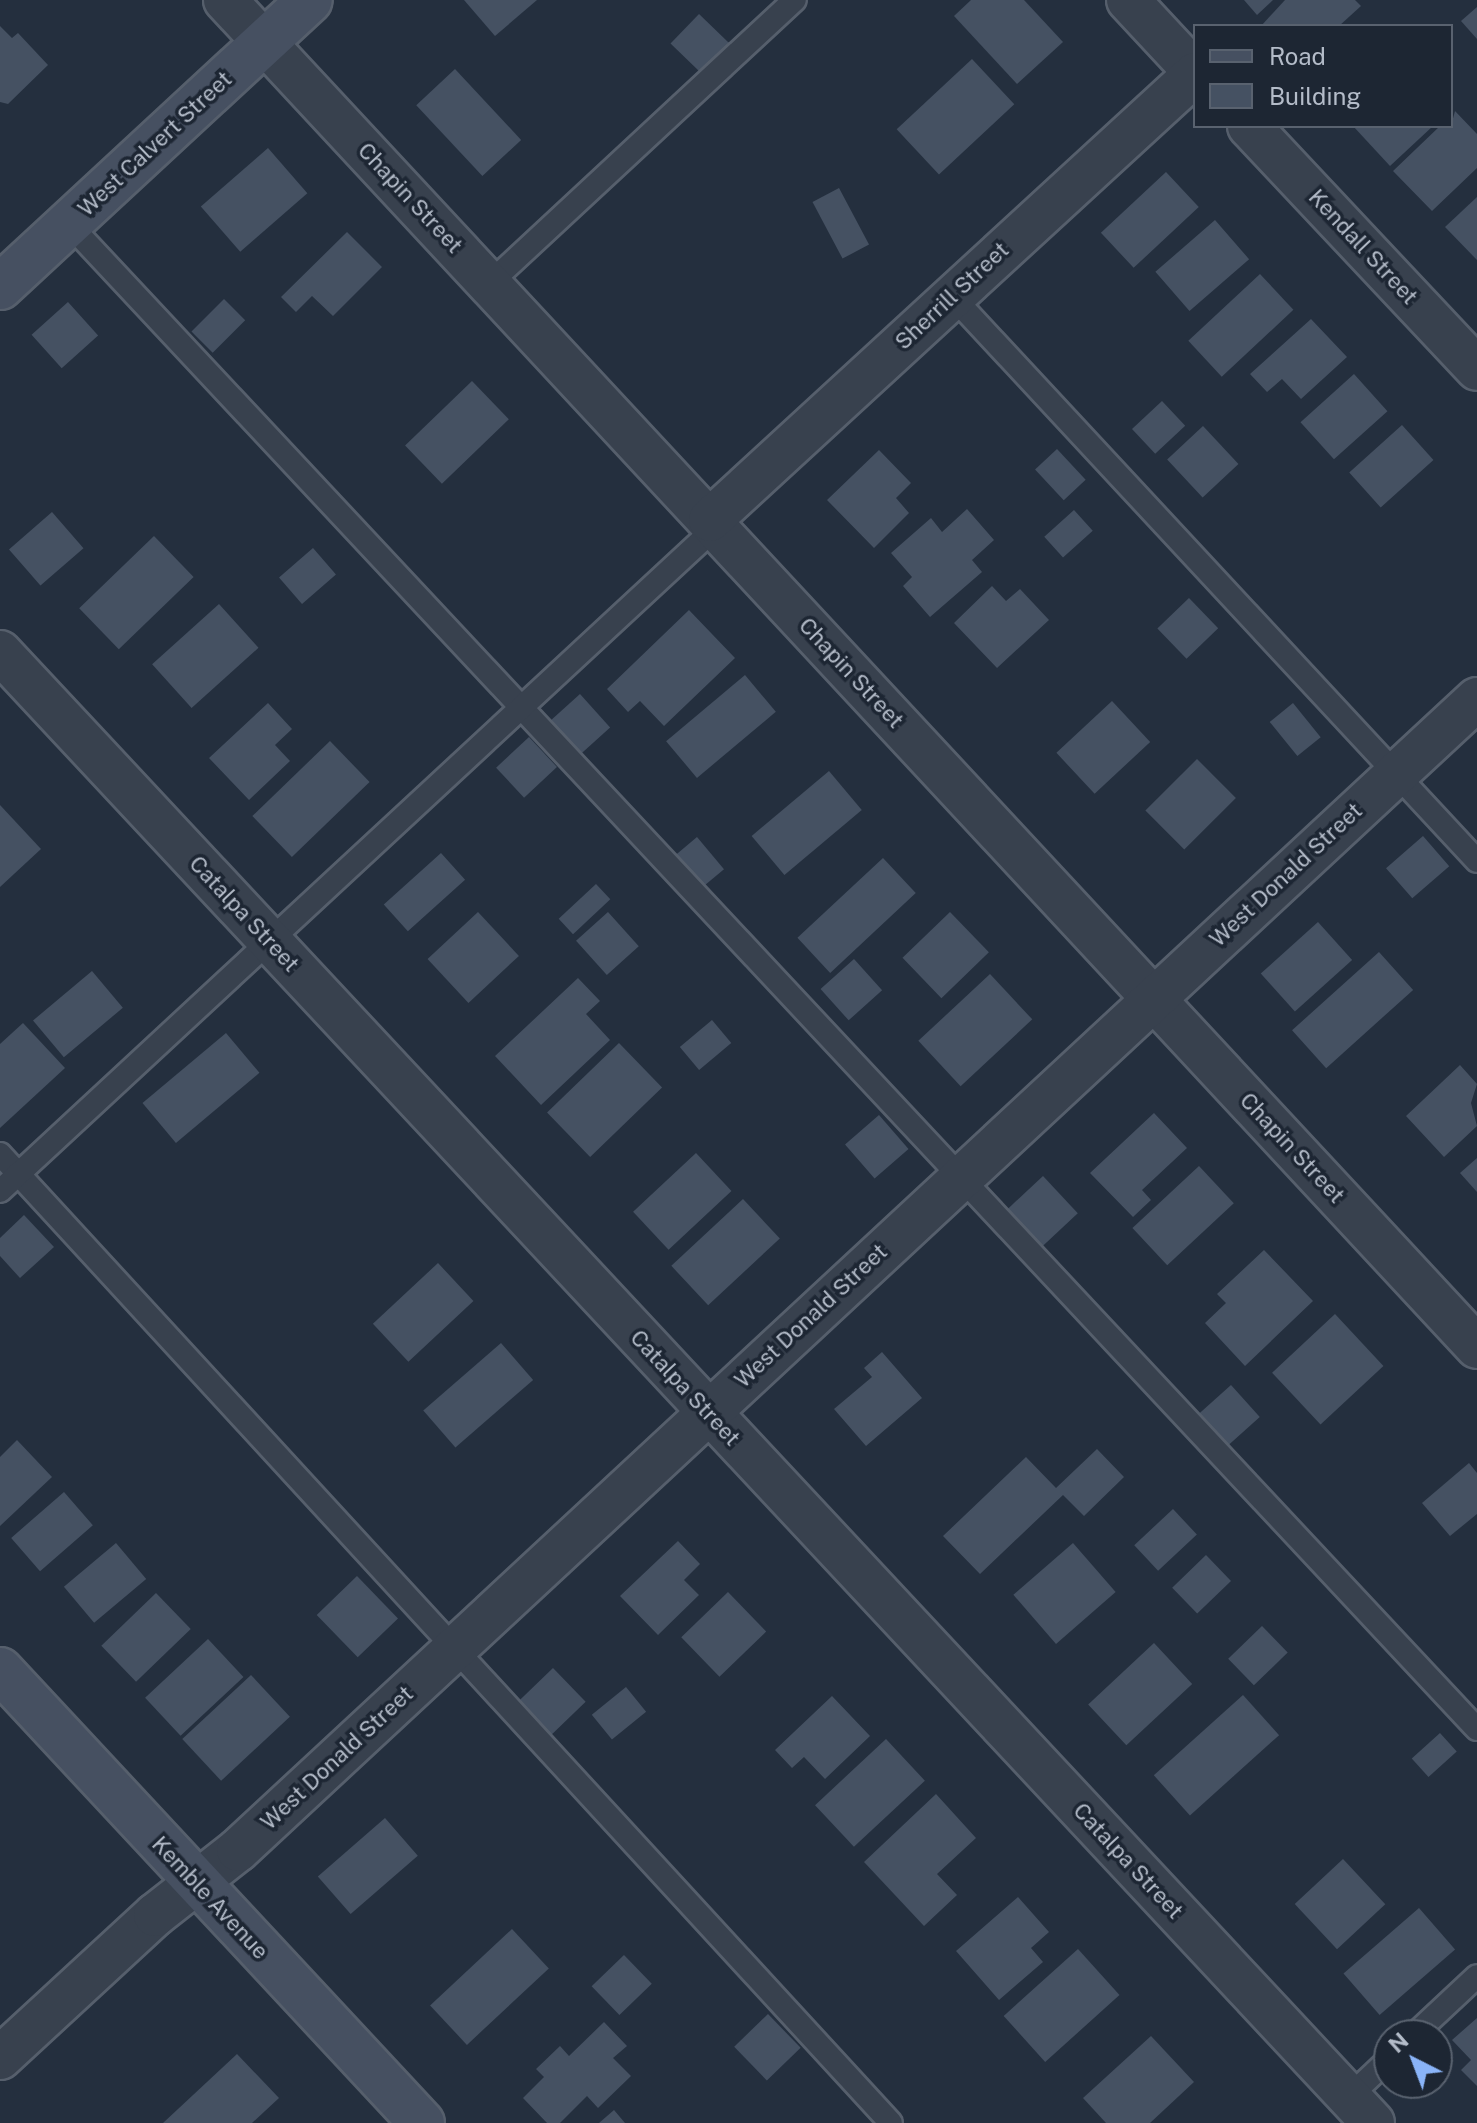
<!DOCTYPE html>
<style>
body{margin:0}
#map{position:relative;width:1477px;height:2123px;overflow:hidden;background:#242f3e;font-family:"Public Sans",sans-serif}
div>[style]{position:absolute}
.building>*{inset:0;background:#455162;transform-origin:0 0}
.roads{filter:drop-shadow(2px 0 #565f6c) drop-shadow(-2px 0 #565f6c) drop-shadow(0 2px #565f6c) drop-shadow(0 -2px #565f6c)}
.lane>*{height:22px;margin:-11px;padding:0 11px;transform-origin:11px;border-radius:11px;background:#38414e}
.street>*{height:42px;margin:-21px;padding:0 21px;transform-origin:21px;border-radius:21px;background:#38414e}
.secondary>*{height:44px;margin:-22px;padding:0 22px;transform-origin:22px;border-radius:22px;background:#465061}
span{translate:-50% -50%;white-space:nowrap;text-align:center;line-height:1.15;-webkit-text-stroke:7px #1d2633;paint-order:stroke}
.street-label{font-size:22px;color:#b4bcc9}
.legend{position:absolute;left:1193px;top:24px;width:260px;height:104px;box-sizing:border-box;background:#1d2633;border:2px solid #59626f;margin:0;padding:10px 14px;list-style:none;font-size:24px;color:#b4bcc9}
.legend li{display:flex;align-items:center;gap:16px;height:40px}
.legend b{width:40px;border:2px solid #59626f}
.north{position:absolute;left:1373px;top:2019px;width:80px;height:80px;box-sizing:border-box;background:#1d2633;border:2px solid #59626f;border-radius:50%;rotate:318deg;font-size:22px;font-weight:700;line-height:32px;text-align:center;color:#b4bcc9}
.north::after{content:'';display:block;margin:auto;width:28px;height:36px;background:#8ab4f8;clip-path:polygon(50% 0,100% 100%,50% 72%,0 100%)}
</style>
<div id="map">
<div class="building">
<i style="clip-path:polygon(464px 0,537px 0,495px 36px)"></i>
<i style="clip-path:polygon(971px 0,1024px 0,1063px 42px,1017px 84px,954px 16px)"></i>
<i style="clip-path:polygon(1244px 0,1273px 0,1257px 15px)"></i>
<i style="clip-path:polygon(1285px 0,1355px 0,1361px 6px,1339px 26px,1261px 26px)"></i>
<i style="clip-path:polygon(1477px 7px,1477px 39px,1461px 21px)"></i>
<i style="left:699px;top:14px;width:45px;height:41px;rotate:44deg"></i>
<i style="clip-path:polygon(0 26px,12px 38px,18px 33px,48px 65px,8px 104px,0 102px)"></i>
<i style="left:972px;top:59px;width:62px;height:103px;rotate:47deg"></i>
<i style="left:455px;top:69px;width:97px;height:53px;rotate:47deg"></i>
<i style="clip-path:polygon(1455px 111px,1477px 134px,1477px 168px,1432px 211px,1393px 171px,1440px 126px,1451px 126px)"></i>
<i style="clip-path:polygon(1353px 126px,1433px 126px,1390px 166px)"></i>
<i style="left:268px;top:148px;width:60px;height:89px;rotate:49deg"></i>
<i style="left:1166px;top:172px;width:48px;height:89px;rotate:47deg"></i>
<i style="left:839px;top:188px;width:64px;height:30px;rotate:62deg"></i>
<i style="clip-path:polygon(1477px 197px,1477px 260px,1445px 227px)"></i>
<i style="left:1215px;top:220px;width:52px;height:79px;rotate:49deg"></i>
<i style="clip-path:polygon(347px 232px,382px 267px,333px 316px,312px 296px,296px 312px,281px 297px)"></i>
<i style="left:1260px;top:274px;width:49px;height:98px;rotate:47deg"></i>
<i style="left:224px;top:299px;width:30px;height:46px;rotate:45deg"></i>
<i style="left:68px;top:302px;width:45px;height:49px;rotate:48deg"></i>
<i style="clip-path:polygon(1311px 319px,1347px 357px,1301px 399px,1282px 379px,1267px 392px,1250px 374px)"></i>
<i style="left:1354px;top:374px;width:50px;height:72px;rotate:48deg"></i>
<i style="left:472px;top:381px;width:53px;height:93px;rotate:46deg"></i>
<i style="left:1162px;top:401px;width:34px;height:41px;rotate:47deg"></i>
<i style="left:1402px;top:425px;width:47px;height:71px;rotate:48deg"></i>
<i style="left:1203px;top:426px;width:52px;height:49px;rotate:47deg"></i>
<i style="left:1057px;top:449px;width:42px;height:30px;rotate:47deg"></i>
<i style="clip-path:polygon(879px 450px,911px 483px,896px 498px,909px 513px,874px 548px,827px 500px)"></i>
<i style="clip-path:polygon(967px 509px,994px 540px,972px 560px,982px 572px,930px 617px,903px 586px,912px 577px,891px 553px,931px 518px,942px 532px)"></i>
<i style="left:1074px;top:510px;width:28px;height:40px;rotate:48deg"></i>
<i style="left:52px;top:512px;width:48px;height:57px;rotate:49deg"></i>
<i style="left:154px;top:536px;width:57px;height:104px;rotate:46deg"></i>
<i style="left:313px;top:548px;width:35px;height:45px;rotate:49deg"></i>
<i style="clip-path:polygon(992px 586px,1006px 601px,1020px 589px,1049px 620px,997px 668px,954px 623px)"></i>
<i style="left:1189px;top:598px;width:42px;height:44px;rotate:46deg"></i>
<i style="left:219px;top:604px;width:59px;height:90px;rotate:48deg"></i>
<i style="clip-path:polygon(689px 610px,735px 658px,664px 726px,640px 701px,628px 712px,607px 689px)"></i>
<i style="left:745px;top:675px;width:48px;height:103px;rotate:50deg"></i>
<i style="left:580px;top:694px;width:45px;height:41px;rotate:48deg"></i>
<i style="left:1112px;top:701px;width:56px;height:76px;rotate:47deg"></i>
<i style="clip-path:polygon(268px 703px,292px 729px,275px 745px,290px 761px,249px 800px,209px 758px)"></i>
<i style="left:1293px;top:703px;width:44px;height:30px;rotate:51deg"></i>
<i style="left:529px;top:737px;width:41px;height:45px;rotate:47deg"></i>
<i style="left:330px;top:741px;width:57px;height:108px;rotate:46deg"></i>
<i style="left:1197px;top:759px;width:55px;height:73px;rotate:45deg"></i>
<i style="left:829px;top:771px;width:51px;height:101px;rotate:50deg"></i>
<i style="clip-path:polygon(0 805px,41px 849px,0 887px)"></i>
<i style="left:1423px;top:836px;width:40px;height:49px;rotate:49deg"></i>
<i style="left:697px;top:837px;width:42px;height:31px;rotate:50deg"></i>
<i style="left:441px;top:853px;width:36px;height:77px;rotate:48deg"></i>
<i style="left:883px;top:858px;width:48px;height:117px;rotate:47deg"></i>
<i style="left:596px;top:884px;width:21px;height:51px;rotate:47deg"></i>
<i style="left:478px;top:912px;width:60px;height:69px;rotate:47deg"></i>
<i style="left:608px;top:912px;width:46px;height:43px;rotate:48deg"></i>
<i style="left:950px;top:912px;width:56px;height:66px;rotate:46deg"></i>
<i style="left:1318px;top:922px;width:51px;height:77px;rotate:48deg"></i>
<i style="left:1379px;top:952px;width:51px;height:117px;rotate:48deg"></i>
<i style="left:854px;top:959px;width:42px;height:45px;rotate:48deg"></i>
<i style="left:92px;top:971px;width:48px;height:77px;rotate:50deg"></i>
<i style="left:990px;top:974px;width:62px;height:98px;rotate:47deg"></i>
<i style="clip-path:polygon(578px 978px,600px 1001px,586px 1014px,610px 1040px,541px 1105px,495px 1056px)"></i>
<i style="left:712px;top:1020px;width:30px;height:42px;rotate:50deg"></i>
<i style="clip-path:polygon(23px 1023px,65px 1068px,0 1128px,0 1044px)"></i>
<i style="left:226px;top:1033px;width:52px;height:109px;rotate:50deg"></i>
<i style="left:619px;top:1043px;width:62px;height:100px;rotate:46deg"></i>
<i style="clip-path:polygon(1460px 1065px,1477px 1084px,1471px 1103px,1477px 1126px,1444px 1157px,1406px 1116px)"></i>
<i style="clip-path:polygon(1154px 1113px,1187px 1148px,1142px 1190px,1151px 1200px,1133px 1217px,1090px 1173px)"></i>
<i style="left:879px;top:1115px;width:45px;height:45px;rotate:49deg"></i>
<i style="left:696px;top:1153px;width:52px;height:86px;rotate:47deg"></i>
<i style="clip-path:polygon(1477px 1158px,1477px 1192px,1460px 1173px)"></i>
<i style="left:1199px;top:1166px;width:51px;height:91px;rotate:47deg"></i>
<i style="left:1043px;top:1176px;width:51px;height:53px;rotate:47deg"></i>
<i style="left:743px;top:1199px;width:54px;height:98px;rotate:47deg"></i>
<i style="clip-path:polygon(24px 1215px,54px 1247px,20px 1278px,0 1256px,0 1238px)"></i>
<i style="clip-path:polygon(1264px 1250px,1313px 1301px,1245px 1366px,1205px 1323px,1226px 1303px,1217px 1294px)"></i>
<i style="left:438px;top:1263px;width:52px;height:89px;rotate:47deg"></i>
<i style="left:1335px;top:1314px;width:71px;height:86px;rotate:47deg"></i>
<i style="left:501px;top:1343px;width:49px;height:103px;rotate:49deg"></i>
<i style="clip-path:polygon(882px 1352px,922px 1398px,866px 1446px,834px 1409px,872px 1377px,864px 1368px)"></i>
<i style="left:1231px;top:1385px;width:43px;height:45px;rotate:48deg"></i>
<i style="clip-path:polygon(17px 1440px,52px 1477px,0 1526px,0 1457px)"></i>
<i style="clip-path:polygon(1097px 1449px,1124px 1477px,1084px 1516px,1063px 1495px,980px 1574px,943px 1536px,1026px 1457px,1056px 1488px)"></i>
<i style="clip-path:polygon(1469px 1463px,1477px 1473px,1477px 1514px,1450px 1536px,1422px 1503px)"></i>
<i style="left:64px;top:1492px;width:44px;height:70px;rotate:49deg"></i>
<i style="left:1173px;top:1509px;width:35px;height:53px;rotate:47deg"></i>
<i style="clip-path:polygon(678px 1541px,700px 1564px,684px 1580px,699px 1595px,658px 1635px,620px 1596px)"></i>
<i style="left:116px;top:1543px;width:47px;height:68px;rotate:50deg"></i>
<i style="left:1073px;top:1543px;width:65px;height:79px;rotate:49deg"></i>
<i style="left:1206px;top:1555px;width:36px;height:47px;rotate:46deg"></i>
<i style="left:357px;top:1576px;width:59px;height:56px;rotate:46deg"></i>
<i style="left:728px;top:1592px;width:55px;height:65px;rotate:46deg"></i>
<i style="left:156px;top:1593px;width:50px;height:76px;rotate:46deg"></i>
<i style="left:1262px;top:1626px;width:37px;height:47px;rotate:46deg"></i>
<i style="left:208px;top:1639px;width:52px;height:86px;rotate:47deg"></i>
<i style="left:1154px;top:1643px;width:56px;height:90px;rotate:47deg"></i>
<i style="left:553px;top:1668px;width:47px;height:49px;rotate:46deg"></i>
<i style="left:251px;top:1675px;width:57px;height:94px;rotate:47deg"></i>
<i style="left:626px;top:1687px;width:32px;height:44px;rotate:51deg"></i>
<i style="left:1243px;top:1695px;width:54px;height:120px;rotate:48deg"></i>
<i style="clip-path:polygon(832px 1696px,870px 1736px,825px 1779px,804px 1757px,792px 1768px,775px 1750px)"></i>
<i style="left:1440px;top:1733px;width:25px;height:38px;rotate:48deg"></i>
<i style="left:886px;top:1739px;width:57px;height:97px;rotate:47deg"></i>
<i style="clip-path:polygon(936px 1794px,976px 1838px,937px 1874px,957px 1895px,924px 1926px,864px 1862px)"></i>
<i style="left:385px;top:1818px;width:50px;height:89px;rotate:49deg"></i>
<i style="left:1343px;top:1859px;width:62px;height:66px;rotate:47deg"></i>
<i style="clip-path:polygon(1018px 1897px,1049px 1932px,1031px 1948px,1043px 1962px,999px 2000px,956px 1951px)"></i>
<i style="left:1419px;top:1908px;width:55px;height:100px;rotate:49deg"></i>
<i style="left:512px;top:1929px;width:54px;height:112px;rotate:47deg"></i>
<i style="left:1078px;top:1949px;width:62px;height:100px;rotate:48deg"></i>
<i style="left:624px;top:1955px;width:40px;height:45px;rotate:46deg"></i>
<i style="left:768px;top:2014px;width:47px;height:47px;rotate:46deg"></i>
<i style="clip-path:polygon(1477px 2018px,1477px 2086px,1461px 2070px,1471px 2060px,1452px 2040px)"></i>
<i style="clip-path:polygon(604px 2022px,627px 2046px,613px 2058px,631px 2076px,598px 2108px,587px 2096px,560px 2123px,547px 2123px,523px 2098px,544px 2077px,536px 2069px,560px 2046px,569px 2056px)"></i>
<i style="clip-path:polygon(1151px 2036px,1194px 2082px,1150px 2123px,1106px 2123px,1083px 2098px)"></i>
<i style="clip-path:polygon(237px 2054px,279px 2098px,252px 2123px,163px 2123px)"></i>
<i style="clip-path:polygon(614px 2110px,625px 2123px,599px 2123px)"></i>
</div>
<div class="roads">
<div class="lane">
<i style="left:69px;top:224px;width:2061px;rotate:46.91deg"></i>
<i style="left:490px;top:283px;width:416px;rotate:-42.9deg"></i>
<i style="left:952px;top:296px;width:771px;rotate:47.1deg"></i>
<i style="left:0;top:1154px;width:1316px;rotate:47.4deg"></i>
<i style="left:0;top:1191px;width:976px;rotate:-42.84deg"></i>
<i style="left:1414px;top:2035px;width:86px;rotate:-43.1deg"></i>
<i style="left:1349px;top:2097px;width:55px;rotate:-43.5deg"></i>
</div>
<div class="street">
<i style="left:225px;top:0;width:1839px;rotate:47.09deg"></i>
<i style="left:1128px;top:0;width:98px;rotate:47.1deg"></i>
<i style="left:1249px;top:126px;width:333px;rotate:46.8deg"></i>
<i style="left:710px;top:520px;width:659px;rotate:-42.6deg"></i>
<i style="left:0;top:652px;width:2012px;rotate:46.97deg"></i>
<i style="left:0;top:2058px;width:211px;rotate:-42.7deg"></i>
<i style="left:155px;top:1915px;width:105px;rotate:-38.1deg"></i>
<i style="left:238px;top:1850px;width:1691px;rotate:-42.89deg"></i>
</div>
<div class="secondary">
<i style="left:0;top:287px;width:422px;rotate:-42.8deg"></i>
<i style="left:0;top:1670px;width:619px;rotate:47.03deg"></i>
</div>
</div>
<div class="street-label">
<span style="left:155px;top:144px;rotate:-43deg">West Calvert Street</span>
<span style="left:410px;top:198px;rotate:47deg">Chapin Street</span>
<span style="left:1363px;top:247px;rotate:47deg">Kendall Street</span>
<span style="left:952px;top:296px;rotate:-43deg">Sherrill Street</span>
<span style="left:851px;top:673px;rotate:47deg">Chapin Street</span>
<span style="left:1286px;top:875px;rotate:-43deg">West Donald Street</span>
<span style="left:244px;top:914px;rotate:47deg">Catalpa Street</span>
<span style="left:1292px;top:1148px;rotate:47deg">Chapin Street</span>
<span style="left:811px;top:1316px;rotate:-43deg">West Donald Street</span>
<span style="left:685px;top:1388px;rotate:47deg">Catalpa Street</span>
<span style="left:337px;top:1758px;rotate:-43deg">West Donald Street</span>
<span style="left:1128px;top:1861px;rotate:47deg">Catalpa Street</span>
<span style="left:210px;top:1898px;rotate:47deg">Kemble Avenue</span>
</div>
<ul class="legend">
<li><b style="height:10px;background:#465061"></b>Road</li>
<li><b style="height:22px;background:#455162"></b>Building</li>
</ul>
<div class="north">N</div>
</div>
